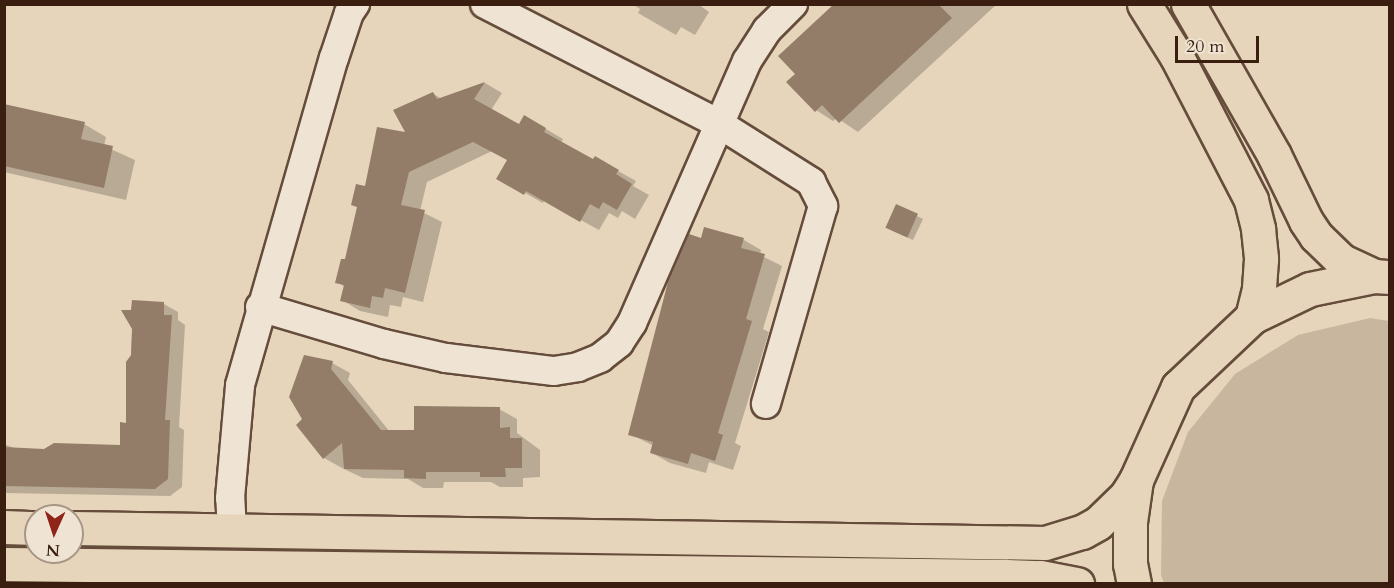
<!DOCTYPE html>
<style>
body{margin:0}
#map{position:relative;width:1394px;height:588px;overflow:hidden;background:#e6d5bb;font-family:Cardo,serif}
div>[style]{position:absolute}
.green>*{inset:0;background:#c9b69e}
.shadow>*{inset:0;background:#0003}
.building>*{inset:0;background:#937d69;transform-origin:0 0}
.roads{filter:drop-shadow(2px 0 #654c3b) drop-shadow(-2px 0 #654c3b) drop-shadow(0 2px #654c3b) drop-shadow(0 -2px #654c3b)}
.minor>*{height:28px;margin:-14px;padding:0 14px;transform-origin:14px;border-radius:14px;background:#efe4d3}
.major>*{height:33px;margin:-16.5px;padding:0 16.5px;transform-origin:16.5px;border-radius:16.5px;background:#e6d5bb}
span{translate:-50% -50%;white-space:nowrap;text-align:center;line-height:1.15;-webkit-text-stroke:4.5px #efe4d3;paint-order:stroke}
.frame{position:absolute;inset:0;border:6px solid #3a1e10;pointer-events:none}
.north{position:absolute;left:24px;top:504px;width:60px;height:60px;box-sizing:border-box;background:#efe4d3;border:2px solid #a79585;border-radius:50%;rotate:183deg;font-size:16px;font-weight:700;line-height:24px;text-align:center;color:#3a1e10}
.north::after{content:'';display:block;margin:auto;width:21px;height:27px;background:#8f2418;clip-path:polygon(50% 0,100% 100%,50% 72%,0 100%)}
.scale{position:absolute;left:1175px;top:36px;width:84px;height:27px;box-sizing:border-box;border:3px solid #3a1e10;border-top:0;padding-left:8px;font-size:18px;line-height:21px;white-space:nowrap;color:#3a1e10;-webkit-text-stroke:4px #efe4d3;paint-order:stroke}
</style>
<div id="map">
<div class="green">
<i style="clip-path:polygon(1370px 318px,1389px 321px,1389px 583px,1164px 583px,1161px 575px,1162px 501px,1188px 432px,1235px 374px,1298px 335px)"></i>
</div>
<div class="shadow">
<i style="clip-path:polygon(632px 4px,698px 4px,709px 12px,695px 35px,681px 27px,676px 35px,638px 13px,640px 9px)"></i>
<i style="clip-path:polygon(836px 4px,997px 4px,858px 132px,837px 118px,833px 121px,816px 110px,797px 74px)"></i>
<i style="clip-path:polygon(485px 83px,502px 93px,491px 110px,520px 126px,525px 117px,563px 139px,561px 143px,593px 161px,595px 158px,636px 181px,633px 186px,649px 195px,635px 219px,622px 211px,618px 218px,609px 213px,599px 230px,544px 200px,543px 203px,498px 178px,509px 160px,492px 151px,427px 182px,420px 211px,442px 222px,423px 302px,403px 297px,401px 307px,390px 305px,388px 317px,360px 311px,342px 300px,345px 287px,337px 282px,347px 261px,359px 208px,353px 205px,408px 134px,432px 93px,442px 99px)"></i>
<i style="clip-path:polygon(4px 106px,84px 124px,106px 137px,104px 146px,135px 160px,126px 200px,4px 172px)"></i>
<i style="clip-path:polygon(917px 216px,923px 219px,913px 240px,893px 231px)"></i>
<i style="clip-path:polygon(705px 229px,744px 240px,761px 250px,760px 255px,782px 266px,763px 329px,769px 332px,735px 443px,741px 446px,733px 470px,709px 462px,706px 473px,670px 463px,652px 453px,654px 446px,630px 434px)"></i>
<i style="clip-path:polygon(164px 304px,178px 312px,178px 320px,185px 325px,179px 427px,184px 430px,182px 487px,170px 496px,4px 493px,4px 444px,18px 450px,45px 451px,121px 447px,128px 424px,133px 312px)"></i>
<i style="clip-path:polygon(332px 363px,350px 373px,348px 380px,390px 432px,415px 432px,499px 409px,517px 419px,517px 433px,540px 450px,540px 477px,523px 478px,523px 487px,500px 487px,491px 482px,444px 482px,443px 488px,423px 488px,408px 479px,363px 478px,342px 468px,324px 458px,304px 419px)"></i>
</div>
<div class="building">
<i style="clip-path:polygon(834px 4px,938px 4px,952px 18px,839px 123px,822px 105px,815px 112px,786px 82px,795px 74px,778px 56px)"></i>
<i style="clip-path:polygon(485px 82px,474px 99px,519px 124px,524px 115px,546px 128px,544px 132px,593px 159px,595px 156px,619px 170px,616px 174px,632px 184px,617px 210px,603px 202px,599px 209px,590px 204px,580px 222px,526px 191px,524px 195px,496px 179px,507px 160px,473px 142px,409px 172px,401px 205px,425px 210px,405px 293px,385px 288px,383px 298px,372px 296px,370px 308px,340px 301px,344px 285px,335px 283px,341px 259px,345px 259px,357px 207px,351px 205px,356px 184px,365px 186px,377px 127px,405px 132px,393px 110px,433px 92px,437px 99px)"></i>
<i style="clip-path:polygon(4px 104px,85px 122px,81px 139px,113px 146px,104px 188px,4px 166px)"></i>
<i style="left:896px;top:204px;width:24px;height:26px;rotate:24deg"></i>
<i style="clip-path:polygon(704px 227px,744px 238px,741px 248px,765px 254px,746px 319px,752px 321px,718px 433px,723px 435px,715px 461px,691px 453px,688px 464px,650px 453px,653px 442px,628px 435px,668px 282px,689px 234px,701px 238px)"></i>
<i style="clip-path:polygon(132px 300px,164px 302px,164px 315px,172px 315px,165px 420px,170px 420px,168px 479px,155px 489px,4px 486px,4px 447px,44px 449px,54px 443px,120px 445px,120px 422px,126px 423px,126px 362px,131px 355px,132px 329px,121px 310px,131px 310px)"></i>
<i style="clip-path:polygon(304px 355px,333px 361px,331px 369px,381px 430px,414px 430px,414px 406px,500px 407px,500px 428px,510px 427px,510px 438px,522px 438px,522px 468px,505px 468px,506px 477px,480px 477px,480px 472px,426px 472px,426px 479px,404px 478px,404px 470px,344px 469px,342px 443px,323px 459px,296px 425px,302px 419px,289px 397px)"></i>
</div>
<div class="roads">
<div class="minor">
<i style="left:485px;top:4px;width:265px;rotate:27.1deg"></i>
<i style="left:721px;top:125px;width:107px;rotate:32.3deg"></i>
<i style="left:811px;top:182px;width:27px;rotate:63deg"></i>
<i style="left:823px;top:206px;width:206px;rotate:106.1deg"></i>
<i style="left:260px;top:307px;width:129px;rotate:16.6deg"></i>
<i style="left:384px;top:344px;width:64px;rotate:12.7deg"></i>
<i style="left:446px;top:358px;width:109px;rotate:6.9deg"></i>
<i style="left:554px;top:371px;width:24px;rotate:-9deg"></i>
<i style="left:578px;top:367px;width:24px;rotate:-22deg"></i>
<i style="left:600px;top:358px;width:24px;rotate:-38deg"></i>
<i style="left:619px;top:343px;width:24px;rotate:-57deg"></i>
<i style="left:632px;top:323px;width:286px;rotate:-66.3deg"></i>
<i style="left:747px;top:61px;width:37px;rotate:-57deg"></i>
<i style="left:767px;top:30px;width:37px;rotate:-45deg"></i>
<i style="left:232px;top:531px;width:33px;rotate:-93deg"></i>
<i style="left:230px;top:498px;width:113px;rotate:-84.9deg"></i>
<i style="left:240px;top:385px;width:340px;rotate:-74deg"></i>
<i style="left:334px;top:58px;width:47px;rotate:-71.6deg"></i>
<i style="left:349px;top:13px;width:11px;rotate:-56deg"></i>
</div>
<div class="major">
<i style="left:1144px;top:4px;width:62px;rotate:58.1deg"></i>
<i style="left:1177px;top:57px;width:161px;rotate:62.6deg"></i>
<i style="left:1251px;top:200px;width:30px;rotate:76deg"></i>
<i style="left:1258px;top:229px;width:30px;rotate:84deg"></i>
<i style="left:1261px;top:259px;width:30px;rotate:94deg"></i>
<i style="left:1259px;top:289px;width:29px;rotate:104deg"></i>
<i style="left:1188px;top:4px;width:174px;rotate:60.3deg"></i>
<i style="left:1274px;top:155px;width:73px;rotate:64.1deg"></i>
<i style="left:1306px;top:221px;width:18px;rotate:56deg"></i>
<i style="left:1316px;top:236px;width:36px;rotate:44deg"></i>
<i style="left:1342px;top:261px;width:35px;rotate:25deg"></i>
<i style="left:4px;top:527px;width:32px;rotate:2deg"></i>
<i style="left:72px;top:528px;width:973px;rotate:0.88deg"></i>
<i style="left:1045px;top:543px;width:39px;rotate:-17deg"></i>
<i style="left:1082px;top:532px;width:18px;rotate:-29deg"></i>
<i style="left:1098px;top:523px;width:39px;rotate:-44deg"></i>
<i style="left:1126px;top:496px;width:19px;rotate:-58deg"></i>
<i style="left:4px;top:564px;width:1002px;rotate:0.69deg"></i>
<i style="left:1006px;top:576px;width:34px;rotate:2deg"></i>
<i style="left:1040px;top:577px;width:38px;rotate:11deg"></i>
<i style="left:1134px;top:584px;width:20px;rotate:-101deg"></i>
<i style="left:1130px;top:564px;width:42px;rotate:-90deg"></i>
<i style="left:1130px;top:522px;width:42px;rotate:-81.9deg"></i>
<i style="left:1136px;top:480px;width:102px;rotate:-65.7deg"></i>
<i style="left:1178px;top:387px;width:102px;rotate:-43.4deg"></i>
<i style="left:1252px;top:317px;width:64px;rotate:-25.8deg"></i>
<i style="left:1310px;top:289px;width:65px;rotate:-11.5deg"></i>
<i style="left:1374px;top:276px;width:16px;rotate:4deg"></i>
</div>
</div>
<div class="frame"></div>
<div class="north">N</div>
<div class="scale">20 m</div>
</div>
